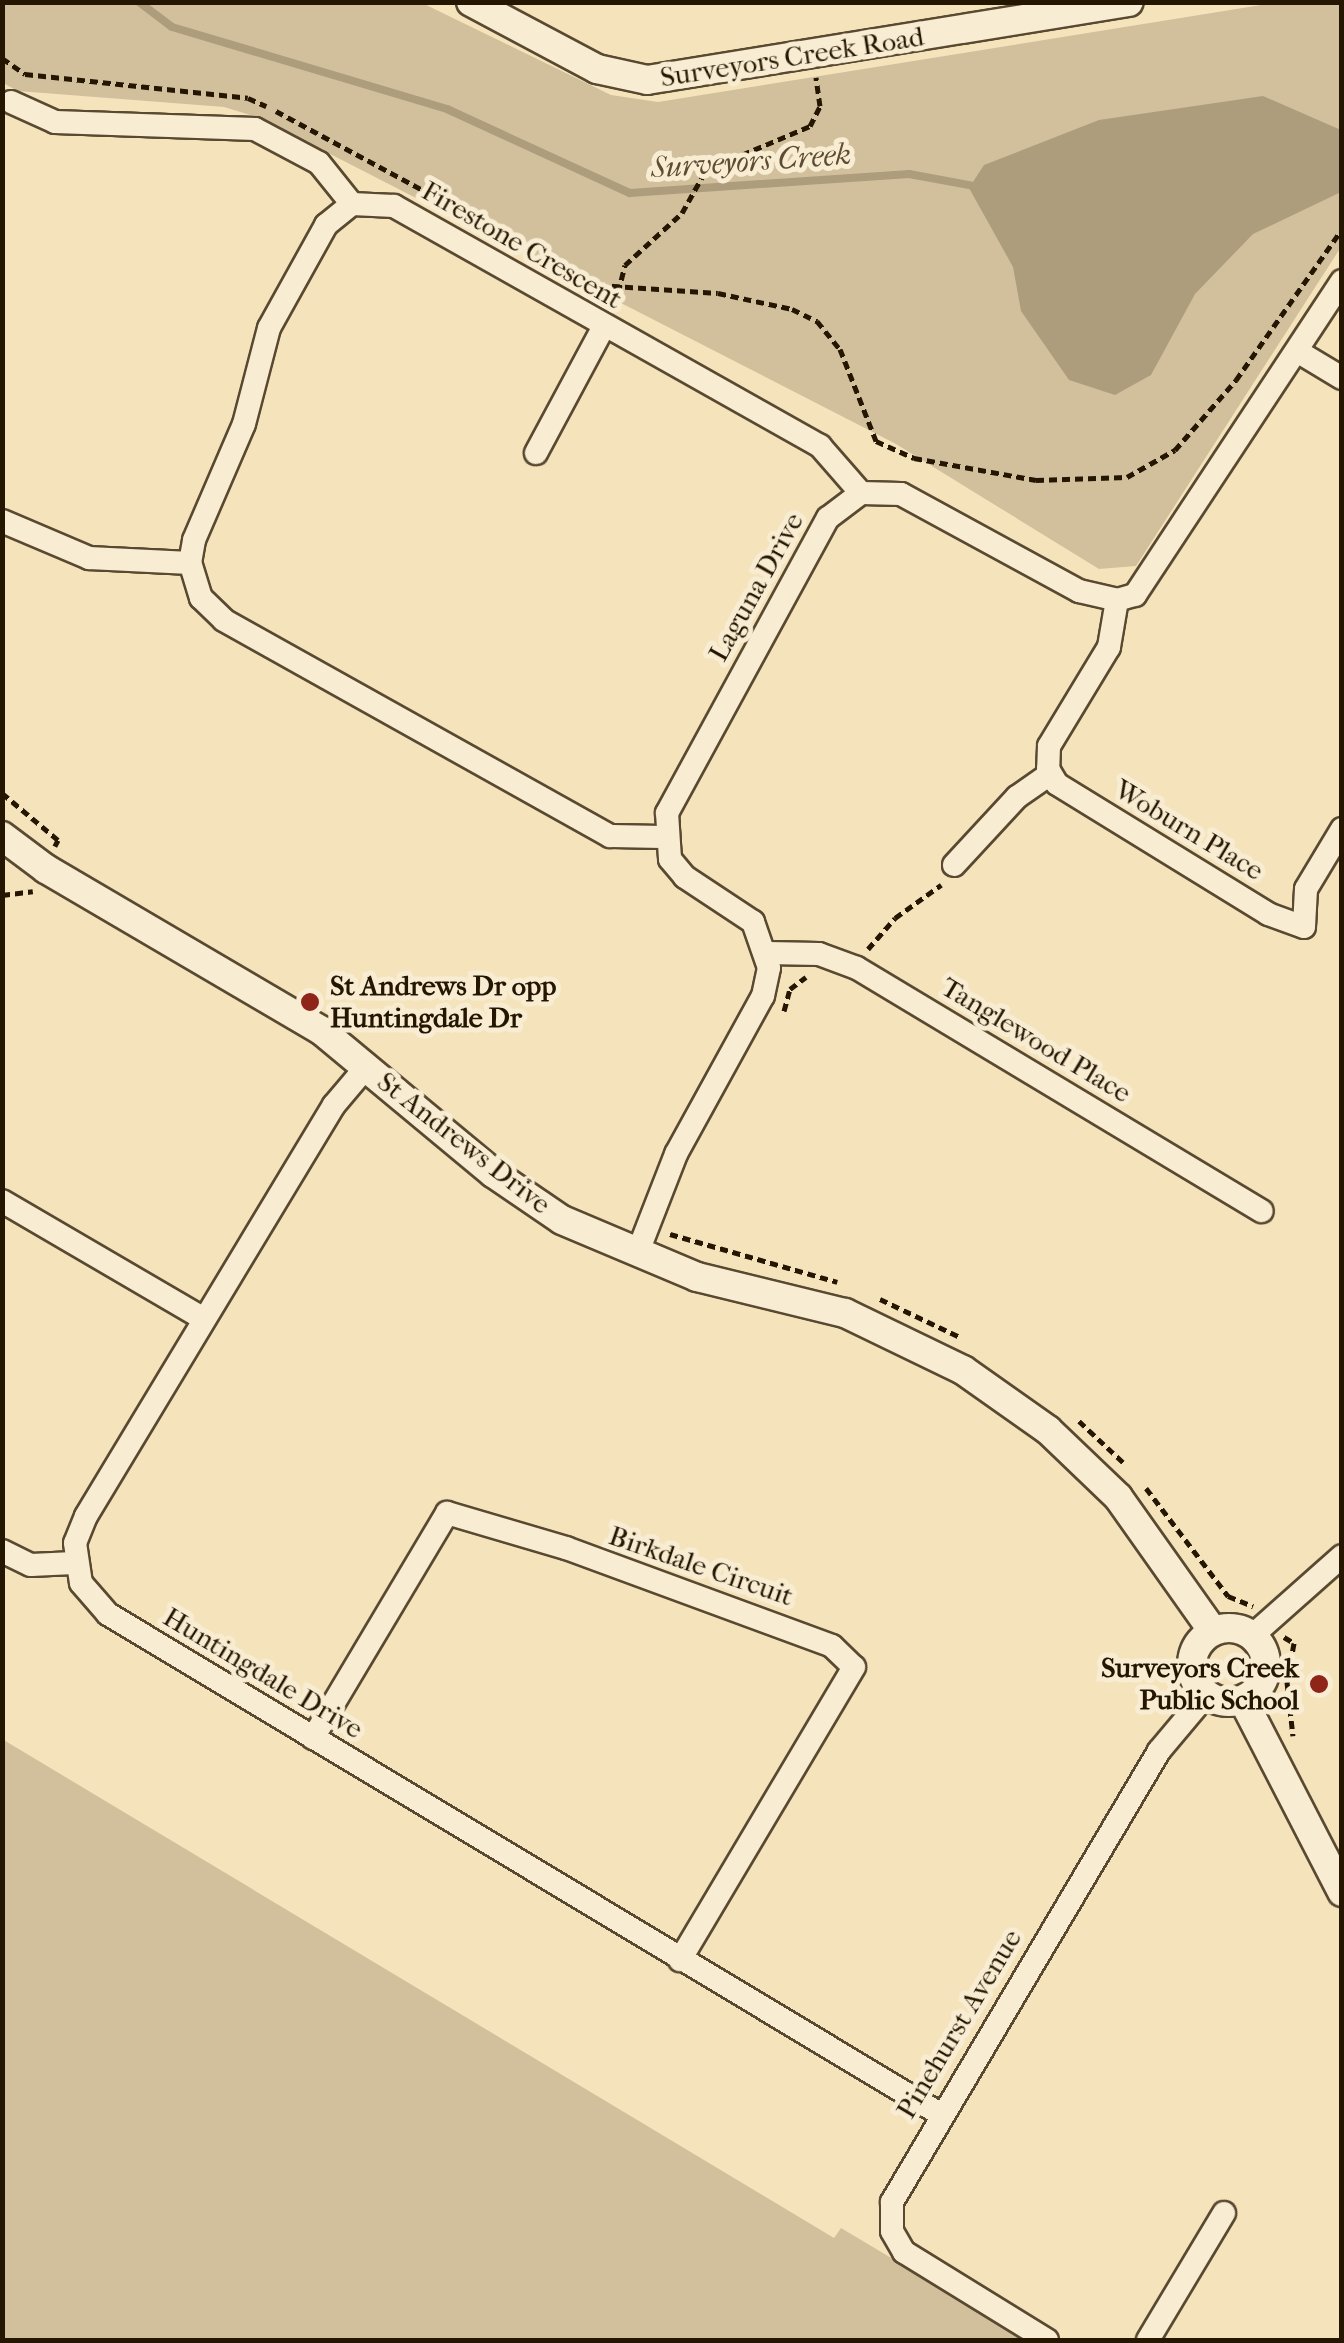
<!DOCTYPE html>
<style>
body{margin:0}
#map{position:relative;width:1344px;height:2343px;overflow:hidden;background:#f5e3bb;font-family:"IM FELL French Canon",serif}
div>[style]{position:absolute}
.green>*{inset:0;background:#d2c09c}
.water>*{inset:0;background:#ae9d7c}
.stream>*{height:8px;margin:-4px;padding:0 4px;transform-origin:4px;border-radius:4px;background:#ae9d7c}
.path>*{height:5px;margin-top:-2.5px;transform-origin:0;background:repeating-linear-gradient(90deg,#251602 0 8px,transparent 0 13px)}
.roads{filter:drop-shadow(2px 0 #594930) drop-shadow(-2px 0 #594930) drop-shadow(0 2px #594930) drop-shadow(0 -2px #594930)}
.minor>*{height:22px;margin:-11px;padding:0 11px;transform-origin:11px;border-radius:11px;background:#f8edd3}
.tertiary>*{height:28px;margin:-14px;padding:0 14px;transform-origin:14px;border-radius:14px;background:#f8edd3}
.tertiary>.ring{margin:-14px;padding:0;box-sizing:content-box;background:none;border:28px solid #f8edd3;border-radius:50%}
.dots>*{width:28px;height:28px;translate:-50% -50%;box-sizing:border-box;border:5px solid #f8edd3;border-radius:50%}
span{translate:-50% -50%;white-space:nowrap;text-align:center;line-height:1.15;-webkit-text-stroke:10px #f8edd3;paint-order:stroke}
.street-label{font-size:28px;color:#251602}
.poi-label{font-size:28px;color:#251602;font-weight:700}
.left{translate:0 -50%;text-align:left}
.right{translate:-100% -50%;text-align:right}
.water-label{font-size:30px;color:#5c4c33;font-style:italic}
.frame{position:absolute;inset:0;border:5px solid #251602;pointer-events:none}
</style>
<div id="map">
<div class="green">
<i style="clip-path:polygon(2px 3px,422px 3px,611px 95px,658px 102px,1274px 3px,1341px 3px,1341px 247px,1136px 566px,1099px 569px,896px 444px,260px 118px,224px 107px,18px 91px,3px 83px)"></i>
<i style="clip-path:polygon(2px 1739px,834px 2238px,841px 2228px,1029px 2340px,3px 2340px)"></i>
</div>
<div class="water">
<i style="clip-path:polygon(1263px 96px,1341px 130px,1339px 193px,1253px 234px,1195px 294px,1151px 375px,1115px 395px,1069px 380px,1021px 311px,1013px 267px,969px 188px,984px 165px,1099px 120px)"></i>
</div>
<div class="stream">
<i style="left:139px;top:2px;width:41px;rotate:37.1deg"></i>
<i style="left:172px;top:27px;width:287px;rotate:16.6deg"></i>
<i style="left:447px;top:109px;width:201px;rotate:24.7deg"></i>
<i style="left:630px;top:193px;width:280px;rotate:-3.9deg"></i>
<i style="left:909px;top:174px;width:71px;rotate:10.5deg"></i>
</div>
<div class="path">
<i style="left:2px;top:58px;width:28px;rotate:35deg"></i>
<i style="left:25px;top:74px;width:224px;rotate:6.1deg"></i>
<i style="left:248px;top:98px;width:20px;rotate:24deg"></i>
<i style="left:276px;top:111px;width:367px;rotate:28.3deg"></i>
<i style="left:599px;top:285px;width:119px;rotate:3.8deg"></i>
<i style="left:718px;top:293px;width:76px;rotate:12.2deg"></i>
<i style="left:792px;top:309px;width:28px;rotate:26deg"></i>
<i style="left:817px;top:321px;width:36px;rotate:51deg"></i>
<i style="left:840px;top:349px;width:99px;rotate:68.6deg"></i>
<i style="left:876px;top:441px;width:42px;rotate:24.1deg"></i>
<i style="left:914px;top:458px;width:124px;rotate:10.2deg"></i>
<i style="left:1036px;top:480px;width:91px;rotate:-1.9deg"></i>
<i style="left:1127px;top:477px;width:55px;rotate:-29.4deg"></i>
<i style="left:1175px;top:450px;width:93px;rotate:-48.9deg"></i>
<i style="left:1236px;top:380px;width:184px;rotate:-54.9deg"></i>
<i style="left:615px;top:305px;width:41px;rotate:-76deg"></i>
<i style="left:625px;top:265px;width:77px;rotate:-42.4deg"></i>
<i style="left:682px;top:213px;width:49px;rotate:-60.8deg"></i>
<i style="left:706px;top:170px;width:113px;rotate:-22.9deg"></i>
<i style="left:810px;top:126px;width:22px;rotate:-63deg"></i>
<i style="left:820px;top:106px;width:29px;rotate:-98deg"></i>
<i style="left:2px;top:793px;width:73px;rotate:40deg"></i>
<i style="left:58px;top:840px;width:7px;rotate:117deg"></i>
<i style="left:2px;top:895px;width:31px;rotate:-7deg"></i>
<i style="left:868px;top:949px;width:41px;rotate:-48.9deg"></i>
<i style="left:895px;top:918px;width:57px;rotate:-35.7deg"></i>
<i style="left:784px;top:1011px;width:23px;rotate:-75deg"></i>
<i style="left:790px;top:989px;width:20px;rotate:-37deg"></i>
<i style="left:670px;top:1234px;width:174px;rotate:16deg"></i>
<i style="left:880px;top:1299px;width:89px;rotate:25.4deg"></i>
<i style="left:1079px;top:1421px;width:64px;rotate:43.1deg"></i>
<i style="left:1146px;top:1488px;width:136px;rotate:52.8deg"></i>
<i style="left:1228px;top:1596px;width:27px;rotate:22deg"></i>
<i style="left:1284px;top:1637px;width:12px;rotate:31deg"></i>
<i style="left:1294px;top:1643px;width:40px;rotate:100deg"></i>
<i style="left:1287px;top:1682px;width:54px;rotate:83.7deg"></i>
</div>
<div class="roads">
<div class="minor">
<i style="left:11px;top:102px;width:48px;rotate:24.4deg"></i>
<i style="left:55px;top:122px;width:200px;rotate:2deg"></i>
<i style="left:255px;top:129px;width:72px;rotate:28deg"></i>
<i style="left:319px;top:163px;width:53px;rotate:51.2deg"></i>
<i style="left:1297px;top:351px;width:52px;rotate:31deg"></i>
<i style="left:536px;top:453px;width:144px;rotate:-61.8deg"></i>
<i style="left:2px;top:521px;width:95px;rotate:23deg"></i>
<i style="left:89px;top:558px;width:101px;rotate:2.8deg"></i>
<i style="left:1117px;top:600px;width:48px;rotate:99.7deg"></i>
<i style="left:1109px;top:647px;width:116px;rotate:121.2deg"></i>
<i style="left:1049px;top:746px;width:23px;rotate:92deg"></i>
<i style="left:1048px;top:769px;width:17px;rotate:59deg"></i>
<i style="left:1057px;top:784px;width:248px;rotate:31.6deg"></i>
<i style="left:1268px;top:914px;width:38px;rotate:20deg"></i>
<i style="left:1304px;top:927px;width:38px;rotate:-87deg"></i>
<i style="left:1306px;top:889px;width:70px;rotate:-59deg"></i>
<i style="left:664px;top:837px;width:54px;rotate:-178.9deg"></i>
<i style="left:610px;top:836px;width:442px;rotate:-150.8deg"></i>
<i style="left:224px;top:620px;width:32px;rotate:-136deg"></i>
<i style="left:201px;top:598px;width:37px;rotate:-107deg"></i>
<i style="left:190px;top:563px;width:23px;rotate:-80deg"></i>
<i style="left:194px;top:540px;width:126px;rotate:-66.7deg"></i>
<i style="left:244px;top:424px;width:99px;rotate:-75.4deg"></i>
<i style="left:269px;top:328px;width:118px;rotate:-61deg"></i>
<i style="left:326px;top:225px;width:33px;rotate:-39deg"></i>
<i style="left:352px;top:204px;width:42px;rotate:2.7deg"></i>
<i style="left:394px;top:206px;width:489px;rotate:29.4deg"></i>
<i style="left:820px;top:446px;width:62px;rotate:48.9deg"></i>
<i style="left:954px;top:865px;width:93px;rotate:-47.2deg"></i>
<i style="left:1017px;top:797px;width:40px;rotate:-34.9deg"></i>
<i style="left:767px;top:953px;width:52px;rotate:1.1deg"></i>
<i style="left:819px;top:954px;width:40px;rotate:20.2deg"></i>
<i style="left:857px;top:968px;width:472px;rotate:31deg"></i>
<i style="left:367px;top:1066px;width:51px;rotate:130.2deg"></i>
<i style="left:334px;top:1105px;width:480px;rotate:121.1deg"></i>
<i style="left:86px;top:1516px;width:29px;rotate:112deg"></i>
<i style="left:75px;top:1543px;width:40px;rotate:81.5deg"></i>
<i style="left:81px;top:1583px;width:41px;rotate:48.9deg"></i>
<i style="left:108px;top:1614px;width:971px;rotate:31deg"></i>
<i style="left:2px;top:1201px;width:234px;rotate:30.3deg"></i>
<i style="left:639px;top:1249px;width:102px;rotate:-68.7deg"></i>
<i style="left:676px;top:1154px;width:180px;rotate:-61.2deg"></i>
<i style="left:763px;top:996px;width:29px;rotate:-78deg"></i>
<i style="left:769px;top:968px;width:49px;rotate:-109.2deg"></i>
<i style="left:753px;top:922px;width:82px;rotate:-146.5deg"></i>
<i style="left:685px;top:877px;width:23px;rotate:-130deg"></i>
<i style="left:670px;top:859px;width:46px;rotate:-93.7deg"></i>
<i style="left:667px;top:813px;width:336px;rotate:-61.4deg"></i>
<i style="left:828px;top:518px;width:41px;rotate:-37.1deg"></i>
<i style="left:861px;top:493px;width:40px;rotate:1.4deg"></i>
<i style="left:901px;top:494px;width:203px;rotate:28.6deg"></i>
<i style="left:1079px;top:591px;width:39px;rotate:13deg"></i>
<i style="left:1117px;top:600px;width:19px;rotate:-16deg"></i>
<i style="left:1135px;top:595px;width:376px;rotate:-56.6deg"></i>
<i style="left:2px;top:1551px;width:32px;rotate:26deg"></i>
<i style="left:31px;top:1565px;width:43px;rotate:-2.7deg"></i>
<i style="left:1252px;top:1636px;width:120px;rotate:-41.6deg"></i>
<i style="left:313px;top:1738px;width:262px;rotate:-59.2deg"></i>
<i style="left:447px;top:1513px;width:124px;rotate:16.4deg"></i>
<i style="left:566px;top:1548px;width:283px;rotate:20.2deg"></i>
<i style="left:832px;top:1646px;width:30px;rotate:44deg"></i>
<i style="left:854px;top:1667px;width:341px;rotate:120.7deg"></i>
<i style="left:1047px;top:2340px;width:168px;rotate:-148.4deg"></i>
<i style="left:904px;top:2252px;width:24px;rotate:-120deg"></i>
<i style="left:892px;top:2231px;width:29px;rotate:-90deg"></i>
<i style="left:892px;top:2202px;width:524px;rotate:-59.37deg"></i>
<i style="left:1159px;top:1751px;width:73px;rotate:-50deg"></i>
<i style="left:1148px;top:2340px;width:148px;rotate:-59.1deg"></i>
</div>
<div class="tertiary">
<i style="left:471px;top:2px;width:143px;rotate:28deg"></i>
<i style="left:597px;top:69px;width:51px;rotate:12.4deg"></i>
<i style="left:647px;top:80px;width:488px;rotate:-9.2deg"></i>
<i style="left:2px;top:836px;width:55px;rotate:36.9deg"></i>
<i style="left:46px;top:869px;width:320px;rotate:30.4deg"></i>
<i style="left:322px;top:1031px;width:222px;rotate:39.7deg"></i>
<i style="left:493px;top:1173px;width:83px;rotate:34.3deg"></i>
<i style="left:562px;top:1220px;width:147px;rotate:22.9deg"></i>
<i style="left:697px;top:1277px;width:152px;rotate:13.7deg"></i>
<i style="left:845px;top:1313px;width:131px;rotate:25.8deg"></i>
<i style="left:963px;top:1370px;width:104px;rotate:35.2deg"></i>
<i style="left:1048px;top:1430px;width:97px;rotate:43.7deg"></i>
<i style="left:1118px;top:1497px;width:164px;rotate:54.7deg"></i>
<i class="ring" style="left:1192px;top:1628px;width:46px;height:46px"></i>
<i style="left:1243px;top:1700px;width:216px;rotate:62.7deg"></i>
</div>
</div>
<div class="dots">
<i style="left:310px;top:1002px;background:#8f2418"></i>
<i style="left:1319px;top:1684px;background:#8f2418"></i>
</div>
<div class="street-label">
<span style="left:792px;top:57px;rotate:-9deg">Surveyors Creek Road</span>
<span style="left:522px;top:245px;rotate:30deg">Firestone Crescent</span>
<span style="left:756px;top:587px;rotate:-61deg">Laguna Drive</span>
<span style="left:1189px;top:830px;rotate:31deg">Woburn Place</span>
<span style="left:1036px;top:1040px;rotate:31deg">Tanglewood Place</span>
<span style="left:464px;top:1143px;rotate:38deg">St Andrews Drive</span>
<span style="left:701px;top:1566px;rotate:19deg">Birkdale Circuit</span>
<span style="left:263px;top:1673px;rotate:31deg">Huntingdale Drive</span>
<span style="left:959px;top:2024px;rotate:-59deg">Pinehurst Avenue</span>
</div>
<div class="poi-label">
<span class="left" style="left:330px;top:1002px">St Andrews Dr opp<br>Huntingdale Dr</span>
<span class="right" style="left:1299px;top:1684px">Surveyors Creek<br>Public School</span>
</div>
<div class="water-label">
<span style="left:751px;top:162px;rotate:-4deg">Surveyors Creek</span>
</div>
<div class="frame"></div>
</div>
